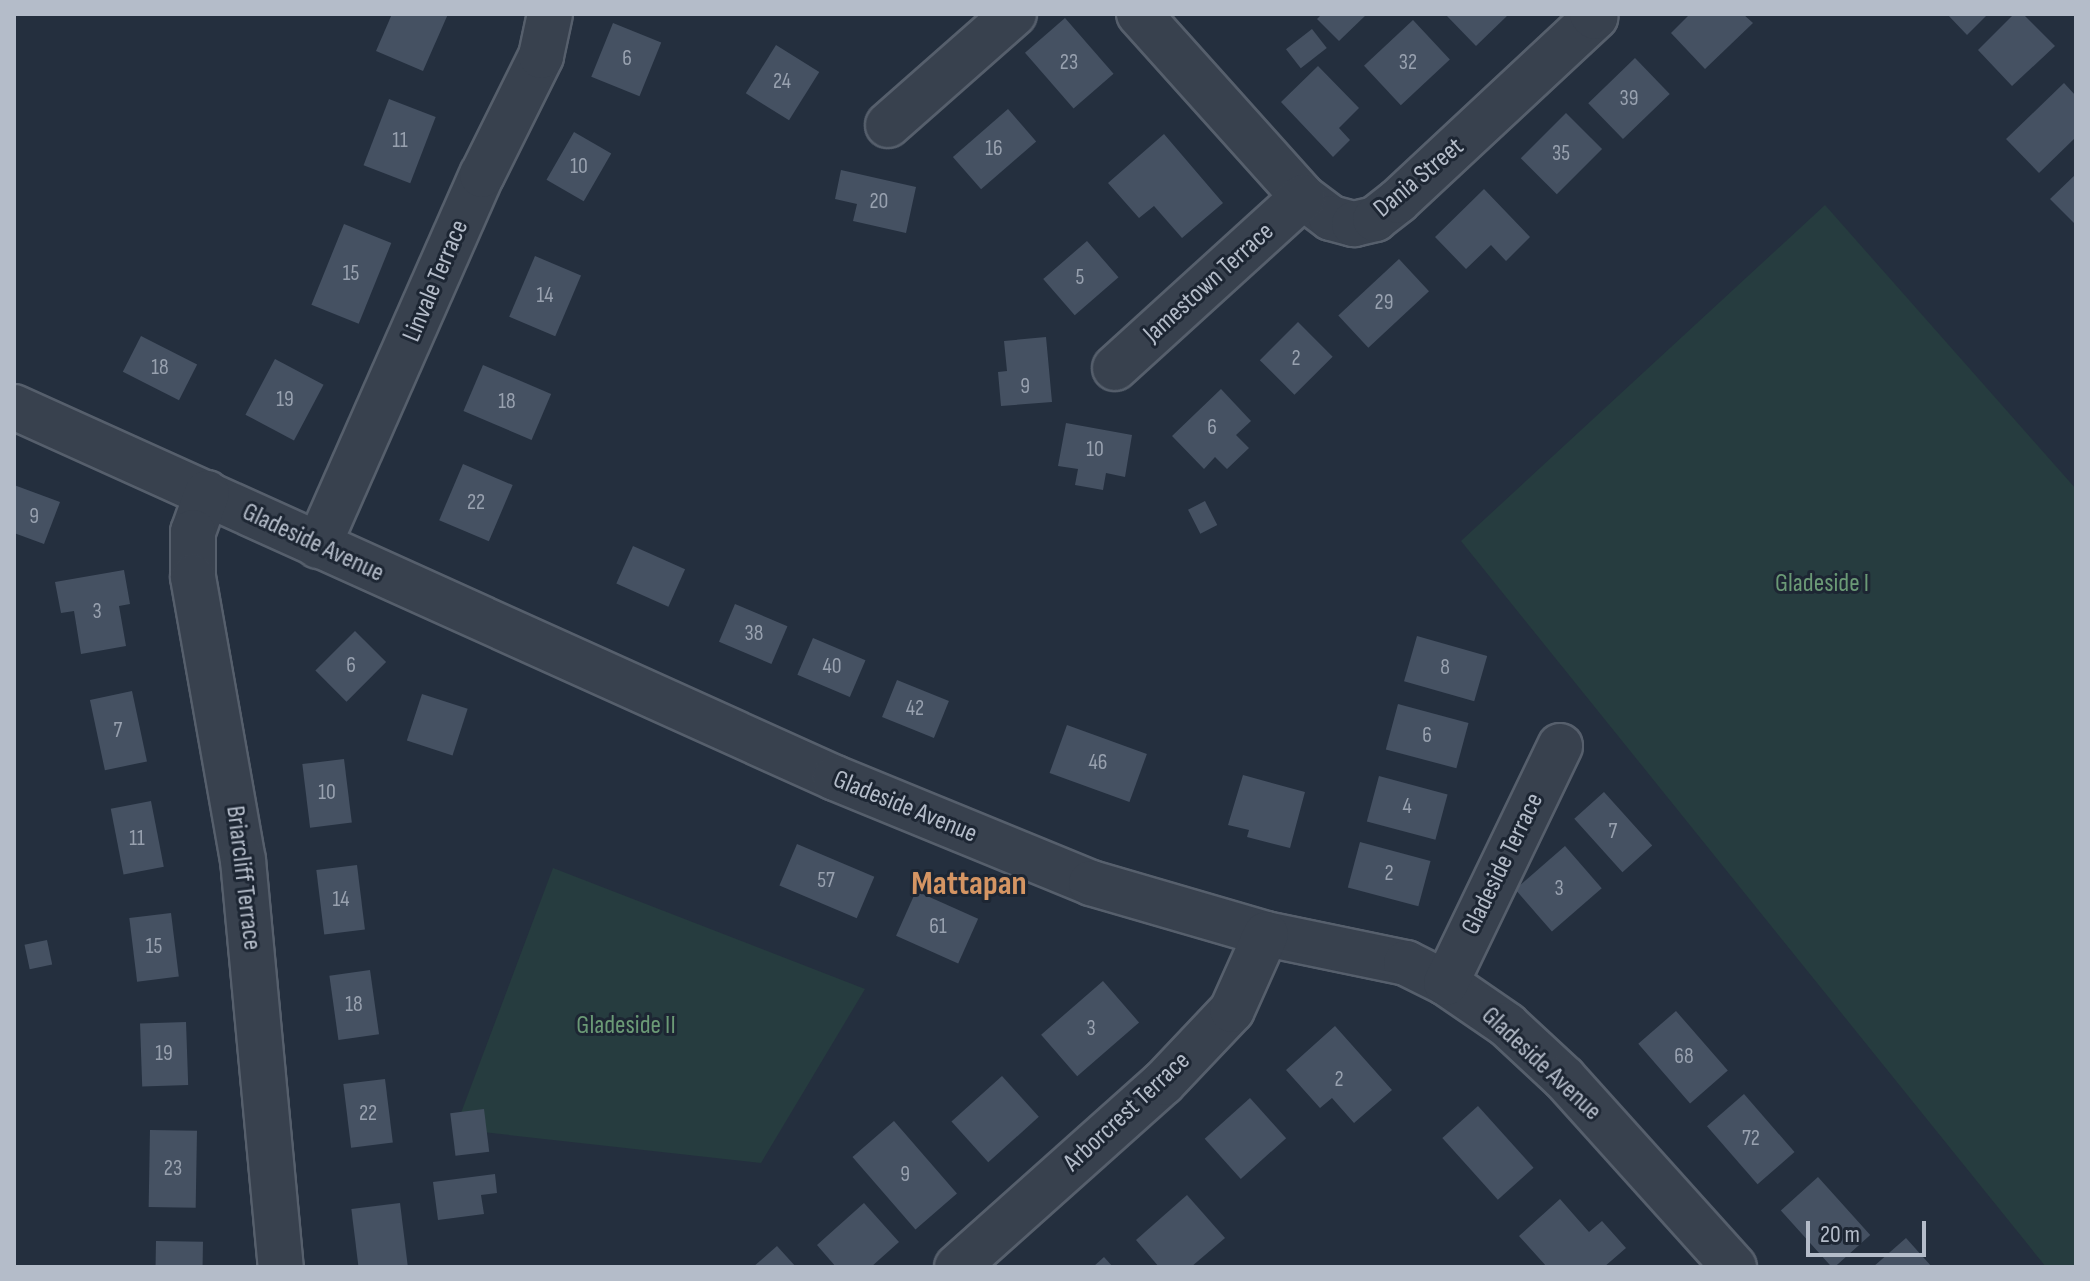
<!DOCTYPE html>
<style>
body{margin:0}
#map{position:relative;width:2090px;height:1281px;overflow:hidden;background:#242f3e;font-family:"Sofia Sans Condensed",sans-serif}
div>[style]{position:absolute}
.green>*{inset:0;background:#263c3f}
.building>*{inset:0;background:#455162;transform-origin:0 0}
.roads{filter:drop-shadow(2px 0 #565f6c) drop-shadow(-2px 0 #565f6c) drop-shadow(0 2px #565f6c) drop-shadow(0 -2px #565f6c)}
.street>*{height:44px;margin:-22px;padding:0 22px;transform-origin:22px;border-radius:22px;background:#38414e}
span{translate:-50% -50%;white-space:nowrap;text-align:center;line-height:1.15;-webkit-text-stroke:6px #1d2633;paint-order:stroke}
.number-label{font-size:22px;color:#98a1af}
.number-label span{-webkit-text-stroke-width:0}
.street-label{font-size:26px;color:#b4bcc9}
.park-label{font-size:26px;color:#6b9a76}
.district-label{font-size:34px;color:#d59563;font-weight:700}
.frame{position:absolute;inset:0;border:16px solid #b4bcc9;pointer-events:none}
.scale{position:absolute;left:1806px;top:1221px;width:120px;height:36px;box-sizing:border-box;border:4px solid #b4bcc9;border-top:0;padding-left:10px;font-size:24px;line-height:28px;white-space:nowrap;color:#b4bcc9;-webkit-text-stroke:6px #1d2633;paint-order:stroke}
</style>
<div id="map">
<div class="green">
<i style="clip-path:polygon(1825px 205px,2076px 489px,2076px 1267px,2046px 1267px,1461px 541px)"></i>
<i style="clip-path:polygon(553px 868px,865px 989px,761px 1163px,455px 1129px)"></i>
</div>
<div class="building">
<i style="clip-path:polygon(392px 14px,448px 14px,423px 71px,376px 51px)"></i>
<i style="clip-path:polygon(1322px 14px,1367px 14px,1339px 41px,1317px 19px)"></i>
<i style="clip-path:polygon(1445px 14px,1509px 14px,1476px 46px)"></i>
<i style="clip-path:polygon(1690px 14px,1743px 14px,1753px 23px,1705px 69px,1671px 33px)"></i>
<i style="clip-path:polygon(1947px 14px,1988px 14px,1967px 35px)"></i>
<i style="clip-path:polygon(2014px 14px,2023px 14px,2055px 46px,2012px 86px,1978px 50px)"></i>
<i style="left:1065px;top:18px;width:74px;height:53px;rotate:49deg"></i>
<i style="left:1413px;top:20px;width:54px;height:67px;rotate:47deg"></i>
<i style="left:613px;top:23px;width:52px;height:58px;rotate:22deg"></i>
<i style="left:1312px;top:29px;width:24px;height:33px;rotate:52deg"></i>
<i style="left:776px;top:45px;width:51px;height:57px;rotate:32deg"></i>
<i style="left:1635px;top:58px;width:50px;height:65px;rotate:46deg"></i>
<i style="clip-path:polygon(1318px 66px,1359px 108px,1339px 128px,1350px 140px,1333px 157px,1281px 102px)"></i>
<i style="clip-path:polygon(2064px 83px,2076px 96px,2076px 137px,2039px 173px,2006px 139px)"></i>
<i style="left:389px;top:99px;width:50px;height:71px;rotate:21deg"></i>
<i style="left:1008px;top:109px;width:43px;height:73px;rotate:49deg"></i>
<i style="left:1566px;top:113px;width:51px;height:64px;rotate:45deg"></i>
<i style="left:574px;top:132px;width:43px;height:55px;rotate:30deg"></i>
<i style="clip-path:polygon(1164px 134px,1223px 203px,1182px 238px,1154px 206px,1139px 218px,1108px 183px)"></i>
<i style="clip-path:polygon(841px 170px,916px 187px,906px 233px,853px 221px,857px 204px,835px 199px)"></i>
<i style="clip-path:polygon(2076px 174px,2076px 225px,2050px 199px)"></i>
<i style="clip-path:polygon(1484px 189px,1530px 237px,1506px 261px,1491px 245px,1466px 269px,1435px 237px)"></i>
<i style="left:344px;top:224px;width:51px;height:87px;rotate:22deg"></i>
<i style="left:1087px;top:241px;width:48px;height:58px;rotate:49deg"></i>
<i style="left:535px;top:256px;width:50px;height:66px;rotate:23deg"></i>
<i style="left:1399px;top:259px;width:44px;height:83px;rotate:47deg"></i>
<i style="left:1298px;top:322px;width:49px;height:54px;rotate:45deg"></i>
<i style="left:141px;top:336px;width:63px;height:40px;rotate:27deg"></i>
<i style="clip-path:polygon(1046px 337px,1052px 402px,1001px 406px,998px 372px,1007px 371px,1004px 341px)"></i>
<i style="left:275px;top:359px;width:55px;height:63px;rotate:28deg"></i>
<i style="left:483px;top:365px;width:74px;height:50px;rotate:23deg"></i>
<i style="clip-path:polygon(1221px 389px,1251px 421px,1236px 435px,1249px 448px,1227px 469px,1215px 457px,1204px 469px,1172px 436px)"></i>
<i style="clip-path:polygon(1066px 423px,1132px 435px,1125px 477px,1106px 473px,1103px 490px,1075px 485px,1078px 469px,1058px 466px)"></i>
<i style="left:463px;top:464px;width:54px;height:61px;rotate:23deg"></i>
<i style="clip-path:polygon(14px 485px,60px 502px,44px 544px,14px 533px)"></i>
<i style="left:1205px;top:501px;width:27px;height:19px;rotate:63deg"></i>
<i style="left:633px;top:546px;width:57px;height:41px;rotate:24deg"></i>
<i style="clip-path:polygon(124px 570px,130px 604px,119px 606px,126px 646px,81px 654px,74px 611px,61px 613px,55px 582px)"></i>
<i style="left:735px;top:604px;width:57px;height:41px;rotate:23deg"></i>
<i style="left:355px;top:631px;width:44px;height:56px;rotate:45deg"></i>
<i style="left:1417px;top:636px;width:73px;height:47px;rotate:16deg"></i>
<i style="left:813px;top:638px;width:57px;height:40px;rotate:23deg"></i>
<i style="left:897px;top:680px;width:56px;height:40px;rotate:22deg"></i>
<i style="left:132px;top:691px;width:72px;height:43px;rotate:78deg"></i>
<i style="left:422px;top:694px;width:48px;height:49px;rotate:18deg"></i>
<i style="left:1398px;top:704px;width:73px;height:47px;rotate:15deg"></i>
<i style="left:1067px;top:725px;width:85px;height:51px;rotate:20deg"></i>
<i style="left:344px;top:759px;width:64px;height:42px;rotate:83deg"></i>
<i style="clip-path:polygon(1243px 775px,1305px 792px,1290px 848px,1247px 837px,1249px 830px,1228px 825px)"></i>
<i style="left:1379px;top:776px;width:71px;height:47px;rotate:15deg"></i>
<i style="left:1604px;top:792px;width:72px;height:40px;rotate:48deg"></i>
<i style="left:151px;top:801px;width:67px;height:41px;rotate:79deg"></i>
<i style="left:1360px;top:842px;width:73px;height:47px;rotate:15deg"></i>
<i style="left:797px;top:844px;width:84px;height:45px;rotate:23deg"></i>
<i style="left:1565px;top:846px;width:56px;height:66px;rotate:49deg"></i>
<i style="left:357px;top:865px;width:65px;height:41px;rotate:83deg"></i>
<i style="left:916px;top:891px;width:68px;height:49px;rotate:24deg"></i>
<i style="left:171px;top:913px;width:64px;height:42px;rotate:83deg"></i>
<i style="left:47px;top:940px;width:25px;height:23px;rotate:78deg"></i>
<i style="left:370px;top:970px;width:65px;height:41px;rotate:82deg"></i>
<i style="left:1103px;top:981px;width:55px;height:82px;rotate:49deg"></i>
<i style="left:1676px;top:1011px;width:79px;height:50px;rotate:49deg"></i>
<i style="left:186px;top:1022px;width:63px;height:46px;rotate:88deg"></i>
<i style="clip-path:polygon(1335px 1026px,1392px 1090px,1354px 1123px,1332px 1098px,1320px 1108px,1286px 1070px)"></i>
<i style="left:1002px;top:1076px;width:55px;height:68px;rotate:48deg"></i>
<i style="left:385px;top:1079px;width:64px;height:42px;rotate:83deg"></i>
<i style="left:1744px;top:1094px;width:77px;height:49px;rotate:49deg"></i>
<i style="left:1250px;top:1098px;width:54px;height:61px;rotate:48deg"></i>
<i style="left:1478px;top:1106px;width:83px;height:48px;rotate:48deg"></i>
<i style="left:484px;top:1109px;width:43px;height:34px;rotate:83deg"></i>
<i style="left:894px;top:1121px;width:96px;height:55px;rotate:49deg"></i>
<i style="left:150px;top:1130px;width:47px;height:77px;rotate:1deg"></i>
<i style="clip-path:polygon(495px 1174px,497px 1193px,481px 1195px,484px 1214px,438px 1220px,433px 1182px)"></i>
<i style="left:1818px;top:1177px;width:78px;height:50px;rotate:48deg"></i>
<i style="clip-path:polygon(1187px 1195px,1225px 1238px,1191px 1267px,1159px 1267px,1136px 1240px)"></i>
<i style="clip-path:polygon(1560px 1199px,1589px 1232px,1602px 1221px,1626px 1248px,1604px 1267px,1547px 1267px,1519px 1236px)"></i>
<i style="left:400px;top:1203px;width:64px;height:49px;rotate:83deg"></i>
<i style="clip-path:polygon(864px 1203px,899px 1242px,871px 1267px,836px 1267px,817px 1245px)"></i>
<i style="clip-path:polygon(1906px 1238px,1932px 1267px,1873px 1267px)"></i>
<i style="left:156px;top:1241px;width:47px;height:26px;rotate:1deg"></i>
<i style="clip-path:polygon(777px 1246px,796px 1267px,753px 1267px)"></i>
<i style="clip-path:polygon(1104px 1257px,1113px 1267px,1093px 1267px)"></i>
</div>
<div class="roads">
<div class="street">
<i style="left:1139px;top:14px;width:246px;rotate:48.1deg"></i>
<i style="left:1303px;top:197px;width:35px;rotate:37deg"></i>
<i style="left:1331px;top:218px;width:24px;rotate:15deg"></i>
<i style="left:1354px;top:224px;width:22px;rotate:-13deg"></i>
<i style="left:1375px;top:219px;width:29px;rotate:-38deg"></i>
<i style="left:1398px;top:201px;width:270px;rotate:-43deg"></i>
<i style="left:1595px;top:17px;width:4px;rotate:-135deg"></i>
<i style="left:888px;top:125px;width:168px;rotate:-41.4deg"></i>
<i style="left:1115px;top:368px;width:254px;rotate:-42.3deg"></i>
<i style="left:14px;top:407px;width:901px;rotate:24.32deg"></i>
<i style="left:835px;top:778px;width:277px;rotate:22.3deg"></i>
<i style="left:1091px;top:883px;width:182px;rotate:16.2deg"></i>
<i style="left:1266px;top:934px;width:143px;rotate:11.7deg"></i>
<i style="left:1406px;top:963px;width:45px;rotate:26.6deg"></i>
<i style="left:1446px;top:983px;width:74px;rotate:34.5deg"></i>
<i style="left:1507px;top:1025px;width:78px;rotate:42.9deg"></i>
<i style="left:1564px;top:1078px;width:254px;rotate:48deg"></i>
<i style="left:207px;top:493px;width:41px;rotate:109.7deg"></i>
<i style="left:193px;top:532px;width:45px;rotate:90deg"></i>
<i style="left:193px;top:577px;width:287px;rotate:80deg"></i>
<i style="left:243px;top:860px;width:409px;rotate:84.7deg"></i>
<i style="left:318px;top:546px;width:406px;rotate:-66.2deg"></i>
<i style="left:482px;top:175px;width:133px;rotate:-63.6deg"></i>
<i style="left:541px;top:56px;width:43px;rotate:-77.9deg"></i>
<i style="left:1446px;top:983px;width:263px;rotate:-64.3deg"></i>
<i style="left:957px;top:1267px;width:276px;rotate:-41.8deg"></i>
<i style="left:1163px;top:1083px;width:100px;rotate:-46.6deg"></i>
<i style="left:1232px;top:1010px;width:83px;rotate:-65.9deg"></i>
</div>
</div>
<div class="number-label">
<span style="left:627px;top:59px">6</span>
<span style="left:1069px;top:63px">23</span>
<span style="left:1408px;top:63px">32</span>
<span style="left:782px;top:82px">24</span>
<span style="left:1629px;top:99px">39</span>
<span style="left:400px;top:141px">11</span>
<span style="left:994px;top:149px">16</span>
<span style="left:1561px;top:154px">35</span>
<span style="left:579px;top:167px">10</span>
<span style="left:879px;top:202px">20</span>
<span style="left:351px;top:274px">15</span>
<span style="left:1080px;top:278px">5</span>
<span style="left:545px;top:296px">14</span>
<span style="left:1384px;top:303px">29</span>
<span style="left:1296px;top:359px">2</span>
<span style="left:160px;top:368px">18</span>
<span style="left:1025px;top:387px">9</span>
<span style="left:285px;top:400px">19</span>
<span style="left:507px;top:402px">18</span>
<span style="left:1212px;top:428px">6</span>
<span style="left:1095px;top:450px">10</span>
<span style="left:476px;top:503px">22</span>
<span style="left:34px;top:517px">9</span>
<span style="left:97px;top:612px">3</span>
<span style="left:754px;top:634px">38</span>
<span style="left:351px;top:666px">6</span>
<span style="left:832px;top:667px">40</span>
<span style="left:1445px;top:668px">8</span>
<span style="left:915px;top:709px">42</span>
<span style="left:118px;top:731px">7</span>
<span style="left:1427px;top:736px">6</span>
<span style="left:1098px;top:763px">46</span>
<span style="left:327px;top:793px">10</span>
<span style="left:1407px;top:807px">4</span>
<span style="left:1613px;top:832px">7</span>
<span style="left:137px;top:839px">11</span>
<span style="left:1389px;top:874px">2</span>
<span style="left:826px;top:881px">57</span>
<span style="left:1559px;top:889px">3</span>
<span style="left:341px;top:900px">14</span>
<span style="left:938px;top:927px">61</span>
<span style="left:154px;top:947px">15</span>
<span style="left:354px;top:1005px">18</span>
<span style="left:1091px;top:1029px">3</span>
<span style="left:164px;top:1054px">19</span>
<span style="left:1684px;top:1057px">68</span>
<span style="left:1339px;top:1080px">2</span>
<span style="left:368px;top:1114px">22</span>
<span style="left:1751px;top:1139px">72</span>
<span style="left:173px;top:1169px">23</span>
<span style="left:905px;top:1175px">9</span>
</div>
<div class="street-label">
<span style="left:1419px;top:178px;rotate:-40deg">Dania Street</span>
<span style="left:436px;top:281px;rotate:-67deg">Linvale Terrace</span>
<span style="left:1209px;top:283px;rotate:-42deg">Jamestown Terrace</span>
<span style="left:313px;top:543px;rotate:25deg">Gladeside Avenue</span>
<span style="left:905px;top:807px;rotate:22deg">Gladeside Avenue</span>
<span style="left:1503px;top:864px;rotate:-64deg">Gladeside Terrace</span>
<span style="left:243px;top:878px;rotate:83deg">Briarcliff Terrace</span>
<span style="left:1541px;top:1064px;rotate:43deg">Gladeside Avenue</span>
<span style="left:1127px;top:1112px;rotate:-43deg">Arborcrest Terrace</span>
</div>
<div class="park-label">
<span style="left:1822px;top:584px">Gladeside I</span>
<span style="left:626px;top:1026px">Gladeside II</span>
</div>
<div class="district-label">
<span style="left:969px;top:884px">Mattapan</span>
</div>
<div class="frame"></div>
<div class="scale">20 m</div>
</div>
